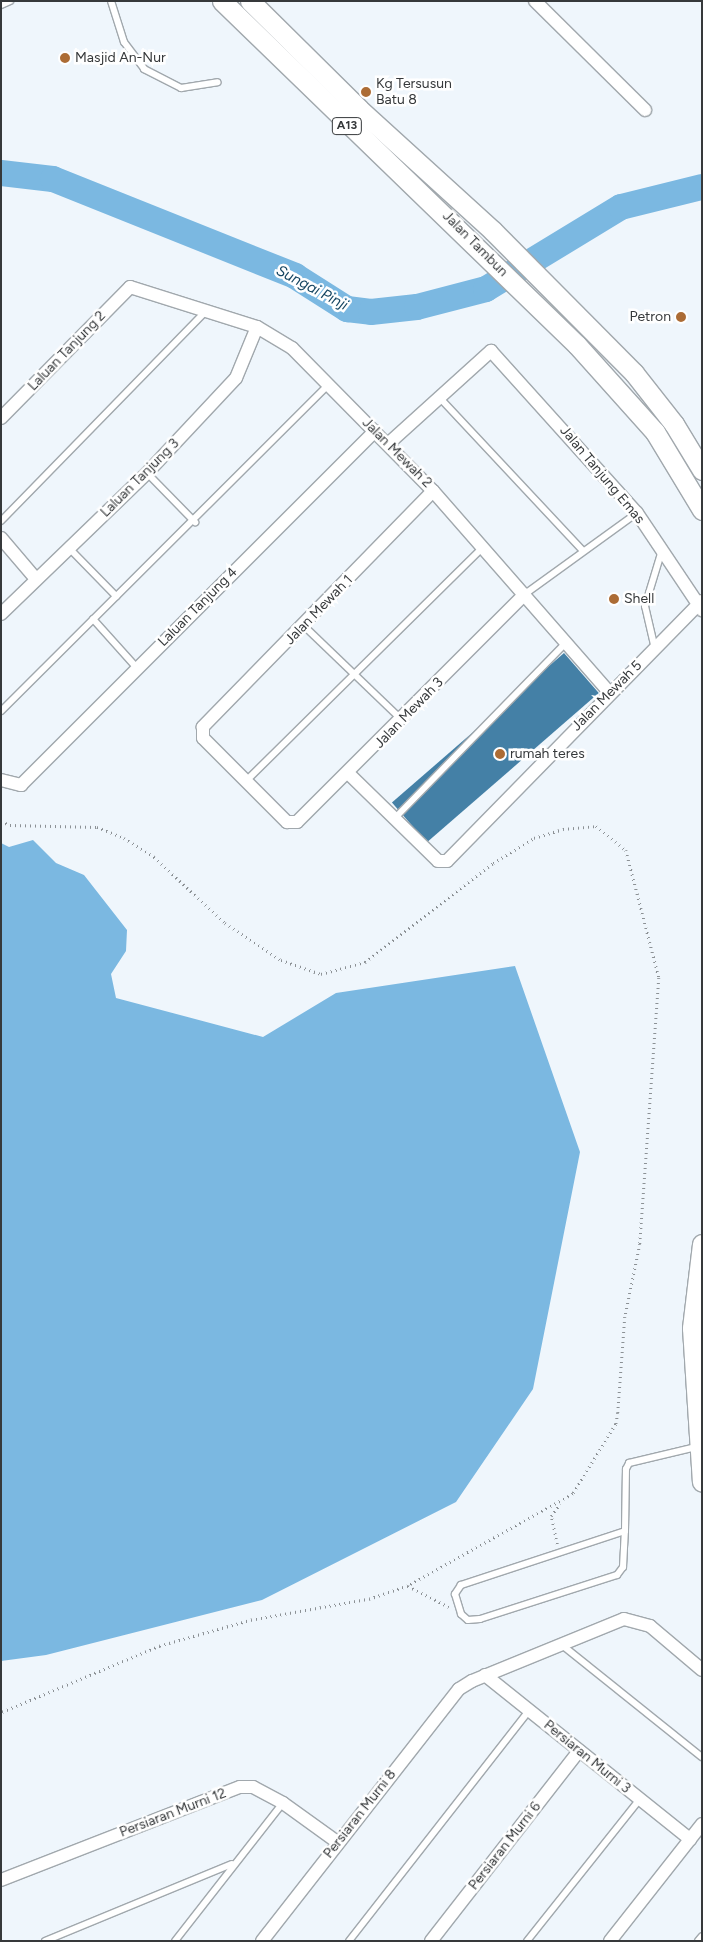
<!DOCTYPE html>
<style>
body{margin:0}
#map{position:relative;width:703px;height:1942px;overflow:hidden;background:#eff6fc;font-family:Figtree,sans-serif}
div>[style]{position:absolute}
.water>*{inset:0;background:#7bb8e1}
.river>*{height:26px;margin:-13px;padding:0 13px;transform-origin:13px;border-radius:13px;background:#7bb8e1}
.building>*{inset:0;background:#4480a6;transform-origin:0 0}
.path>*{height:2.5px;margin-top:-1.25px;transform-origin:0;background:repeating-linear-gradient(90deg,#8c9195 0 1px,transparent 0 5px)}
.roads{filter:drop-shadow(1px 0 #a1a8ad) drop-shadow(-1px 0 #a1a8ad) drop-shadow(0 1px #a1a8ad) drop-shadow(0 -1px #a1a8ad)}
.lane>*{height:6px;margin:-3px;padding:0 3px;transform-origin:3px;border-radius:3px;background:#fff}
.street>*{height:12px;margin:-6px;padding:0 6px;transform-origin:6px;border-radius:6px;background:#fff}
.primary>*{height:19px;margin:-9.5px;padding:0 9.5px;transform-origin:9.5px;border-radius:9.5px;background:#fff}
.dots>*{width:14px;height:14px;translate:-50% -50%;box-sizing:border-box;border:2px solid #fff;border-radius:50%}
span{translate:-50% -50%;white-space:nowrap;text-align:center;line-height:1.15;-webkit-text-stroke:5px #fff;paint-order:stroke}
.shield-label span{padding:1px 4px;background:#fff;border:1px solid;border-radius:4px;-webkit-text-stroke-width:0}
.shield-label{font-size:12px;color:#36393b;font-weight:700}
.poi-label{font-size:14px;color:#36393b}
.left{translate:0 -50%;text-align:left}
.right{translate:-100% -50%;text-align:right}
.street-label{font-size:14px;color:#36393b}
.water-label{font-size:15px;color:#164662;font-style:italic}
.frame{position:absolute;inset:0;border:2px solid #36393b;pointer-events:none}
</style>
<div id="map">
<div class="water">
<i style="clip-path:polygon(33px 840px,56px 863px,84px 875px,127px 930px,126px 951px,111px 974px,116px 998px,263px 1037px,336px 993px,515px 966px,580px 1152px,533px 1389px,456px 1502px,262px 1600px,46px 1655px,1px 1661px,1px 843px,9px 847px)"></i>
</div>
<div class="river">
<i style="left:1px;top:173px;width:52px;rotate:6.6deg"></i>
<i style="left:53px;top:179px;width:261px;rotate:21.8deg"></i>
<i style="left:295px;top:276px;width:62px;rotate:32.4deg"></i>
<i style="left:347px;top:309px;width:24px;rotate:7deg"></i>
<i style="left:371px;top:312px;width:46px;rotate:-6.2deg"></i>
<i style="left:417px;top:307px;width:71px;rotate:-14.6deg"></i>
<i style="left:486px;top:289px;width:158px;rotate:-31.3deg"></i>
<i style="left:621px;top:207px;width:83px;rotate:-13.9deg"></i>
</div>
<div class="building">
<i style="left:564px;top:653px;width:53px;height:228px;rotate:49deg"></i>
</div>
<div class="path">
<i style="left:1px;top:821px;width:10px;rotate:24deg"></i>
<i style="left:10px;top:825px;width:87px;rotate:1.3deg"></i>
<i style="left:97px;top:827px;width:29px;rotate:22deg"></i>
<i style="left:124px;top:838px;width:36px;rotate:32deg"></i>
<i style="left:154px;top:857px;width:97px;rotate:42.9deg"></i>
<i style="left:225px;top:923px;width:67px;rotate:33.5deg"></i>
<i style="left:281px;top:960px;width:42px;rotate:19.3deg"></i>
<i style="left:321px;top:974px;width:46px;rotate:-15.3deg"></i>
<i style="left:365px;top:962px;width:162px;rotate:-37.7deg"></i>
<i style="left:493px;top:863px;width:48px;rotate:-31.4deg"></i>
<i style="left:534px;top:838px;width:30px;rotate:-17deg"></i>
<i style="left:563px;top:829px;width:33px;rotate:-5deg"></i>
<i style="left:596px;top:826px;width:38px;rotate:39deg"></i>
<i style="left:626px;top:850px;width:132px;rotate:75.5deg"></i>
<i style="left:659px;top:978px;width:267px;rotate:94.1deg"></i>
<i style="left:640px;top:1244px;width:75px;rotate:101.6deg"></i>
<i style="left:625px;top:1317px;width:96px;rotate:94.2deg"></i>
<i style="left:618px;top:1413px;width:11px;rotate:100deg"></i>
<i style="left:616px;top:1424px;width:82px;rotate:121.6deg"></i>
<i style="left:573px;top:1494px;width:189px;rotate:150.9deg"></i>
<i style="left:408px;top:1586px;width:40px;rotate:161.1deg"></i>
<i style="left:370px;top:1599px;width:120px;rotate:169.9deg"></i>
<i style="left:252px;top:1620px;width:96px;rotate:164.2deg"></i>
<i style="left:160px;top:1646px;width:173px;rotate:157.2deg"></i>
<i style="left:557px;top:1544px;width:29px;rotate:-102deg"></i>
<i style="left:551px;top:1516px;width:15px;rotate:-53deg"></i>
<i style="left:408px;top:1586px;width:46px;rotate:27.1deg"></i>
</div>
<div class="roads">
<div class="lane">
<i style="left:111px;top:1px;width:43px;rotate:72.4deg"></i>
<i style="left:124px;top:42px;width:34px;rotate:53deg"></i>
<i style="left:144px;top:69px;width:42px;rotate:27.2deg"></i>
<i style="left:181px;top:88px;width:37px;rotate:-9deg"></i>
<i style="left:1px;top:5px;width:10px;rotate:-24deg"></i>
<i style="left:439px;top:397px;width:211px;rotate:46.9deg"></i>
<i style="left:147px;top:473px;width:69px;rotate:45.6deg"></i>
<i style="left:1px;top:521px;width:293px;rotate:-45.7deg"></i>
<i style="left:68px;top:547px;width:69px;rotate:45.6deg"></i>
<i style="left:525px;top:594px;width:138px;rotate:-35.9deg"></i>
<i style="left:93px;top:619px;width:66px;rotate:48.1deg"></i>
<i style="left:304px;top:626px;width:134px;rotate:43.8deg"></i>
<i style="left:655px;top:649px;width:44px;rotate:-103.1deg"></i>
<i style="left:645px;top:606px;width:59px;rotate:-73.1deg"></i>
<i style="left:1px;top:711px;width:462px;rotate:-44.9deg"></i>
<i style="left:246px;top:781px;width:334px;rotate:-44.6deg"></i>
<i style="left:394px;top:819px;width:246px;rotate:-45.7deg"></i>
<i style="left:625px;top:1531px;width:173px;rotate:161.8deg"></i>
<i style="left:461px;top:1585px;width:11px;rotate:124deg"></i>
<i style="left:455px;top:1594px;width:21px;rotate:73deg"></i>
<i style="left:461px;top:1614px;width:9px;rotate:41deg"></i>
<i style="left:468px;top:1620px;width:12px;rotate:-5deg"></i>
<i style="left:480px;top:1619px;width:144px;rotate:-17.8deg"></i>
<i style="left:617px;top:1575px;width:10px;rotate:-53deg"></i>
<i style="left:623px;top:1567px;width:36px;rotate:-87deg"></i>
<i style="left:625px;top:1531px;width:62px;rotate:-89.1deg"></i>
<i style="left:626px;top:1469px;width:7px;rotate:-63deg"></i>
<i style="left:629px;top:1463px;width:69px;rotate:-13.4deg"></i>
<i style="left:562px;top:1645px;width:179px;rotate:38.7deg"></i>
<i style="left:45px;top:1941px;width:202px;rotate:-22.4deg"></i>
<i style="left:175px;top:1941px;width:175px;rotate:-52deg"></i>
<i style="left:349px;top:1941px;width:292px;rotate:-52deg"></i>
<i style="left:527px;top:1941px;width:181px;rotate:-51.5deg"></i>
<i style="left:698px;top:1941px;width:6px;rotate:-51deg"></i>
</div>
<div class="street">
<i style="left:535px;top:1px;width:155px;rotate:44.7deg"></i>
<i style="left:1px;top:418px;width:184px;rotate:-45.4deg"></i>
<i style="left:130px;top:287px;width:133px;rotate:17.5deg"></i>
<i style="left:257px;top:327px;width:41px;rotate:31deg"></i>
<i style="left:292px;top:348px;width:201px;rotate:45.4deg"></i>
<i style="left:433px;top:491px;width:266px;rotate:48.8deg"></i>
<i style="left:388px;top:444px;width:139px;rotate:-42.1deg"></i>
<i style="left:491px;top:351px;width:218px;rotate:48deg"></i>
<i style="left:637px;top:513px;width:117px;rotate:56.2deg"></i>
<i style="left:433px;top:491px;width:330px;rotate:134.3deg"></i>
<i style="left:203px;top:727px;width:11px;rotate:90deg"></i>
<i style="left:203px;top:738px;width:119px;rotate:45deg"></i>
<i style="left:287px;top:822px;width:10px"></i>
<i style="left:297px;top:822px;width:322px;rotate:-45deg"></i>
<i style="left:1px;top:538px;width:54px;rotate:49.5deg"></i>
<i style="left:1px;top:614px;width:203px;rotate:-44deg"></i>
<i style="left:147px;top:473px;width:130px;rotate:-46.9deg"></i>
<i style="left:236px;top:378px;width:55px;rotate:-67.6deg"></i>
<i style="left:349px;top:774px;width:124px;rotate:44.3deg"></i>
<i style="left:438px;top:861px;width:9px"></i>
<i style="left:447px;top:861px;width:364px;rotate:-45.6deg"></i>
<i style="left:1px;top:780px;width:21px;rotate:14deg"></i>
<i style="left:21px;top:785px;width:501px;rotate:-45deg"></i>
<i style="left:485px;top:1675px;width:263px;rotate:38.7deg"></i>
<i style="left:1px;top:1880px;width:256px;rotate:-21.3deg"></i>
<i style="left:240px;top:1787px;width:13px"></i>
<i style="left:253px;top:1787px;width:34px;rotate:28deg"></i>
<i style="left:283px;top:1803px;width:67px;rotate:35.8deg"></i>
<i style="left:262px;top:1941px;width:320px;rotate:-52deg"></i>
<i style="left:459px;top:1689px;width:15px;rotate:-32deg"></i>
<i style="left:472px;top:1681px;width:164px;rotate:-22.2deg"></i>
<i style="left:624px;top:1619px;width:27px;rotate:15deg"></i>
<i style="left:650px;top:1626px;width:68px;rotate:40.2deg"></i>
<i style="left:431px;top:1941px;width:241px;rotate:-52.1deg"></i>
<i style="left:610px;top:1941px;width:149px;rotate:-51.8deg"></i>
</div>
<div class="primary">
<i style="left:222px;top:1px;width:494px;rotate:44.1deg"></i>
<i style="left:577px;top:345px;width:117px;rotate:48.1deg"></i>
<i style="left:655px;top:432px;width:91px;rotate:58.9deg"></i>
<i style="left:250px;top:1px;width:153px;rotate:44.7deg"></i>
<i style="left:359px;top:109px;width:181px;rotate:42.3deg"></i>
<i style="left:493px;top:231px;width:200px;rotate:45.2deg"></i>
<i style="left:634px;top:373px;width:65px;rotate:51.9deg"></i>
<i style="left:674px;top:424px;width:54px;rotate:58.7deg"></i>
<i style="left:702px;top:1244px;width:85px;rotate:96.8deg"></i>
<i style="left:692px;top:1328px;width:154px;rotate:86.3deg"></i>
</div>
</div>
<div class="dots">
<i style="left:65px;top:58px;background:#ac6c35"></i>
<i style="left:366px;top:92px;background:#ac6c35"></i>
<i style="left:681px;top:317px;background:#ac6c35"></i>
<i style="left:614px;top:599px;background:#ac6c35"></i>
<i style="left:500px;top:754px;background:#ac6c35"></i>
</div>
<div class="shield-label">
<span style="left:347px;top:126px">A13</span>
</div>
<div class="poi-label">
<span class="left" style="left:75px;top:58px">Masjid An-Nur</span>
<span class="left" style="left:376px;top:92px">Kg Tersusun<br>Batu 8</span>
<span class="right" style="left:671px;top:317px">Petron</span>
<span class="left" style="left:624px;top:599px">Shell</span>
<span class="left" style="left:510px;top:754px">rumah teres</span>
</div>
<div class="street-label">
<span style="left:475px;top:244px;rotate:45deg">Jalan Tambun</span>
<span style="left:67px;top:351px;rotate:-46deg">Laluan Tanjung 2</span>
<span style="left:397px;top:453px;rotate:45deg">Jalan Mewah 2</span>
<span style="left:602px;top:475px;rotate:50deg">Jalan Tanjung Emas</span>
<span style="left:140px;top:478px;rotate:-45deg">Laluan Tanjung 3</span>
<span style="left:198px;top:607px;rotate:-45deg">Laluan Tanjung 4</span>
<span style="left:319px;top:610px;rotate:-46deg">Jalan Mewah 1</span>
<span style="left:607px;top:696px;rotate:-45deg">Jalan Mewah 5</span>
<span style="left:409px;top:713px;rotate:-46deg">Jalan Mewah 3</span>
<span style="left:587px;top:1757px;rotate:39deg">Persiaran Murni 3</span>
<span style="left:173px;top:1813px;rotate:-21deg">Persiaran Murni 12</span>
<span style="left:360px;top:1814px;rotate:-52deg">Persiaran Murni 8</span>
<span style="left:505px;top:1846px;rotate:-52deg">Persiaran Murni 6</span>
</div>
<div class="water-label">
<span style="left:312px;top:288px;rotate:28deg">Sungai Pinji</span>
</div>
<div class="frame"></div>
</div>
